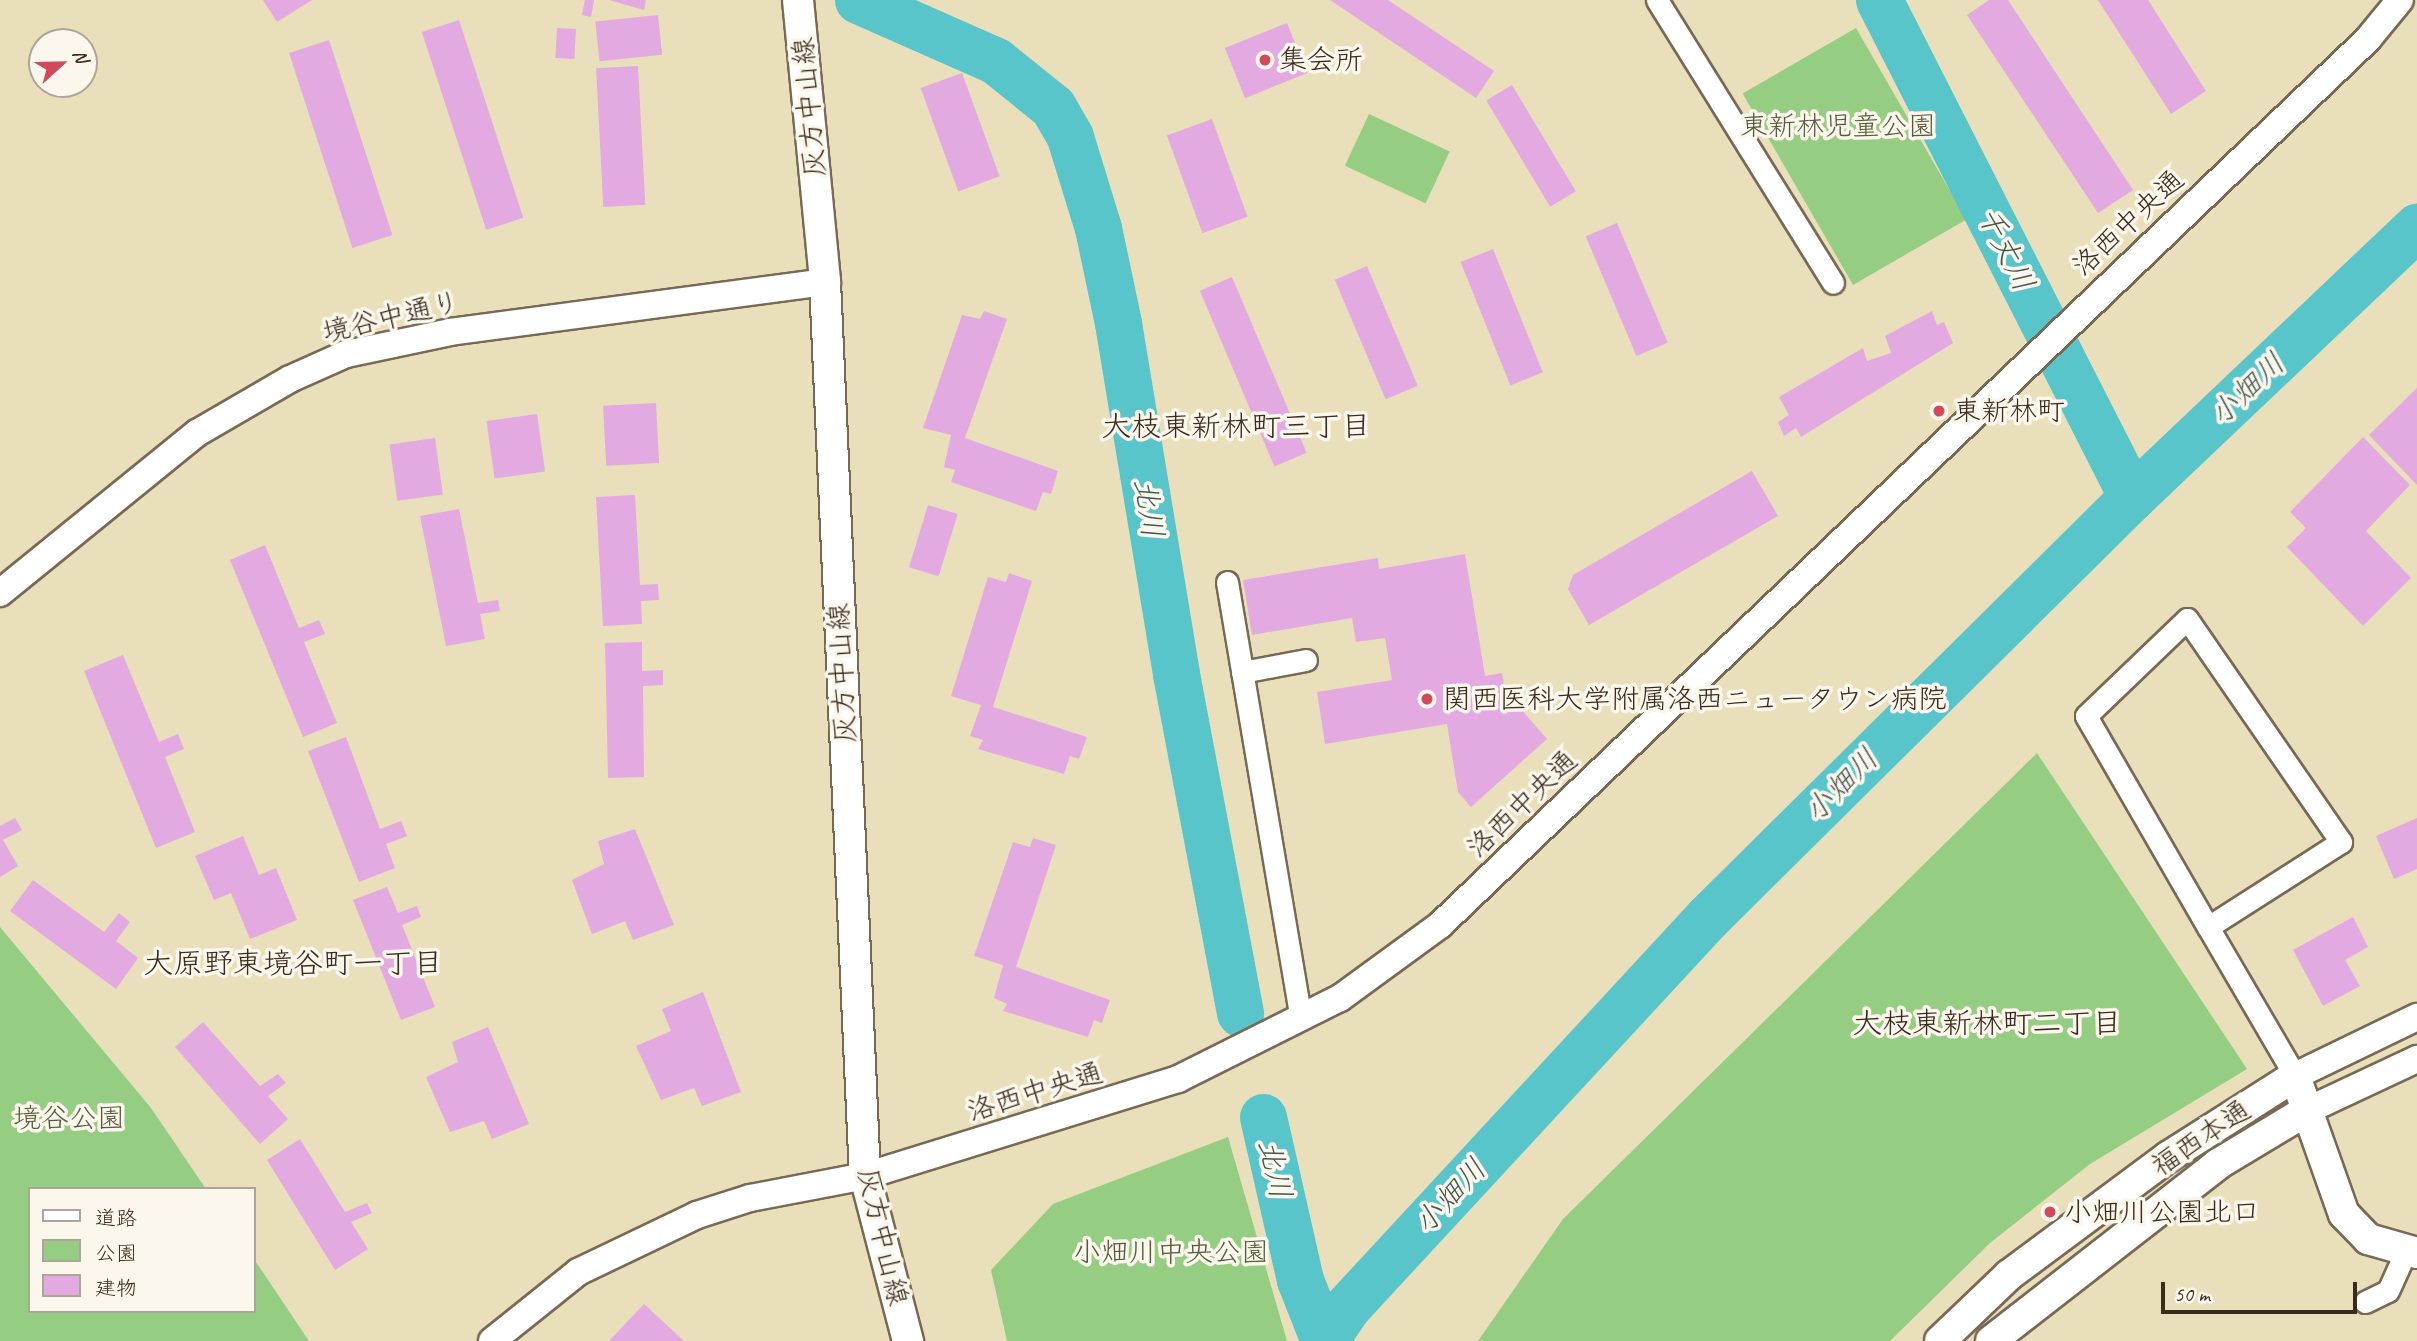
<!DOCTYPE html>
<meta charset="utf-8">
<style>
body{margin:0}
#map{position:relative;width:2417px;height:1341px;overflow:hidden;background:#e9dfbb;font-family:Caveat,"Klee One",sans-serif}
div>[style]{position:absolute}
.green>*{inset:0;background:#95ce82;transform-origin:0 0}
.river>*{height:47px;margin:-23.5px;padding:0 23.5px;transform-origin:23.5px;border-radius:23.5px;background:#58c5cb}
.building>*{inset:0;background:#e3aae1;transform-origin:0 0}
.roads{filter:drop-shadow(2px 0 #786955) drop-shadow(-2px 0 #786955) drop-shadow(0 2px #786955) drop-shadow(0 -2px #786955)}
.minor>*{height:21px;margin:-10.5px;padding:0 10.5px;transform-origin:10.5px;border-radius:10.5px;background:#fff}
.tertiary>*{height:26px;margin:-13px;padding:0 13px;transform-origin:13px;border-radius:13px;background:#fff}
.secondary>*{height:30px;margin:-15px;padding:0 15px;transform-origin:15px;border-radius:15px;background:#fff}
.dots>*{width:19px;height:19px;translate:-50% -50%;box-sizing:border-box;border:4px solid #fbf7ec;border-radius:50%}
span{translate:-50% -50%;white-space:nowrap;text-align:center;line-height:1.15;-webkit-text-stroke:7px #fbf7ec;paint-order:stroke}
.poi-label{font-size:28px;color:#3b2a1e}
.left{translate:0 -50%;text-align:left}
.street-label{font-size:28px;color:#3b2a1e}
.park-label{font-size:28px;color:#565b3c}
.water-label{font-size:30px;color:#445852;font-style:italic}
.neighbourhood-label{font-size:30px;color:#3b2a1e}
.legend{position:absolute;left:28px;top:1187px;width:228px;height:126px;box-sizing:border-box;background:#fbf7ec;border:2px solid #aea59a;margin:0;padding:9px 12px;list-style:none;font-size:21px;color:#3b2a1e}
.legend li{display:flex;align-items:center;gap:14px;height:35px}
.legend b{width:35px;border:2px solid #aea59a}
.north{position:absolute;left:28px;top:28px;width:70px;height:70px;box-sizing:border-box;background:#fbf7ec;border:2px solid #aea59a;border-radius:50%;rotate:68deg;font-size:19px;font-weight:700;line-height:28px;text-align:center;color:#3b2a1e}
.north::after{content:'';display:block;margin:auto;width:24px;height:32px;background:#d1495b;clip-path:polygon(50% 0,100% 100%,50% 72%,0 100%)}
.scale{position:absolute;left:2161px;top:1282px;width:196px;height:32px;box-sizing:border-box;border:4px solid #3b2a1e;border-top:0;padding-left:9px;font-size:21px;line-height:24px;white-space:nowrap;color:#3b2a1e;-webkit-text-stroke:5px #fbf7ec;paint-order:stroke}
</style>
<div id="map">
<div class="green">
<i style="left:1856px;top:28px;width:221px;height:131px;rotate:60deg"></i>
<i style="left:1369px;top:114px;width:89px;height:57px;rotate:25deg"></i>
<i style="clip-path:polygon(2037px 753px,2247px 1069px,2090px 1164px,1990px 1243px,1890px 1341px,1478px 1341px,1563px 1219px)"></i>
<i style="clip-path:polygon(0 927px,151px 1108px,206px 1189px,30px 1189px,30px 1311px,254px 1311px,254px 1259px,309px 1341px,0 1341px)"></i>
<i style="clip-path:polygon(1228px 1137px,1287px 1341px,1007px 1341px,991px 1270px,1053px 1204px)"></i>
</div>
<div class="river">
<i style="left:858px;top:0;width:151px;rotate:23.8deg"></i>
<i style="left:996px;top:61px;width:73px;rotate:38.9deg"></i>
<i style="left:1053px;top:107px;width:34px;rotate:60deg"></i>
<i style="left:1070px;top:137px;width:95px;rotate:72.9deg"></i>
<i style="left:1098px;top:228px;width:97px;rotate:78.1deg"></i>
<i style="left:1118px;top:323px;width:356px;rotate:80.6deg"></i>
<i style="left:1176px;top:674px;width:345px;rotate:79.3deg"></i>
<i style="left:1879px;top:0;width:558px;rotate:63.02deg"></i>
<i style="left:1263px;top:1117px;width:167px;rotate:77.2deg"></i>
<i style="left:1300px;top:1280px;width:66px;rotate:68.5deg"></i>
<i style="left:1324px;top:1341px;width:42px;rotate:-55.6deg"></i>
<i style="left:1348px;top:1306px;width:530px;rotate:-47.22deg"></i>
<i style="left:1708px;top:917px;width:597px;rotate:-44.73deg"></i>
<i style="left:2132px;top:497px;width:393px;rotate:-43.5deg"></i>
</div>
<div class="building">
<i style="clip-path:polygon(263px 0,312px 0,277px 22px)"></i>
<i style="clip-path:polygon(585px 0,594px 0,591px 17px,582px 15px)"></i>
<i style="clip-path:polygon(609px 0,646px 0,644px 10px)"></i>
<i style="clip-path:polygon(1330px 0,1388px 0,1494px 71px,1476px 98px)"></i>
<i style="clip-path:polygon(1989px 0,2008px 0,2133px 190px,2098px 213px,1967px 15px)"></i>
<i style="clip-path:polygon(2098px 0,2148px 0,2206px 91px,2171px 114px)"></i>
<i style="left:658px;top:15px;width:40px;height:63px;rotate:84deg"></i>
<i style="left:459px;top:20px;width:208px;height:39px;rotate:72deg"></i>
<i style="left:1287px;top:23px;width:54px;height:67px;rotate:68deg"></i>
<i style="left:557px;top:28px;width:19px;height:30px;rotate:3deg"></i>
<i style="left:329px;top:40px;width:205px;height:42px;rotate:72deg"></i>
<i style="left:638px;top:66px;width:139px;height:42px;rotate:87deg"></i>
<i style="left:962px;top:73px;width:110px;height:44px;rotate:70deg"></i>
<i style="left:1512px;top:85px;width:124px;height:30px;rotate:59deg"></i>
<i style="left:1212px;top:119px;width:104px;height:48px;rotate:70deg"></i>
<i style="left:1617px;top:223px;width:130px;height:34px;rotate:67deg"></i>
<i style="left:1493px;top:249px;width:133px;height:35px;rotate:68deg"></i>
<i style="left:1367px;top:266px;width:130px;height:35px;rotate:67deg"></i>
<i style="left:1232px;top:277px;width:191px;height:35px;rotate:67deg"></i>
<i style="clip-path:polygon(984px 311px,1007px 319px,965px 438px,1058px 471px,1051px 494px,1043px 492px,1036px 511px,951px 482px,955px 470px,944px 467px,951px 435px,923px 428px,962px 315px,980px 319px)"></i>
<i style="clip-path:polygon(1932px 311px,1937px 325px,1944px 322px,1953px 343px,1801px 437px,1796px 428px,1784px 436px,1778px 422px,1789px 415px,1779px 397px,1863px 348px,1867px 361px,1891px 353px,1885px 336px)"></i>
<i style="clip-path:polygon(2417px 388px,2417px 485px,2369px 435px)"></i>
<i style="left:656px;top:403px;width:60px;height:53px;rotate:87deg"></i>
<i style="left:537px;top:414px;width:58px;height:51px;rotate:82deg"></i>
<i style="clip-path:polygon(2363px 437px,2410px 485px,2366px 531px,2411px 578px,2363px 626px,2287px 547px,2306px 528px,2290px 512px)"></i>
<i style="left:435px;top:438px;width:57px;height:46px;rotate:82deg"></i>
<i style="clip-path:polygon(1752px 471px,1778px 516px,1589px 625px,1568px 589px,1573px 575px)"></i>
<i style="clip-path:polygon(635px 495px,640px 585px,658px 584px,659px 600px,641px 601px,642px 624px,603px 626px,596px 497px)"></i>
<i style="left:928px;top:505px;width:31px;height:65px;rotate:17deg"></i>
<i style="clip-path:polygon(459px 509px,478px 603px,498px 600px,500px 611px,480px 614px,485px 639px,446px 646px,420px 516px)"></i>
<i style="clip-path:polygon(265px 545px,299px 628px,319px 620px,325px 634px,304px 642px,337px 723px,303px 737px,230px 560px)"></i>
<i style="clip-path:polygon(1465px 554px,1485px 676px,1502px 673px,1505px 691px,1547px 739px,1471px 807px,1458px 792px,1447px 724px,1325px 744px,1317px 692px,1392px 680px,1385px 638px,1356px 642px,1352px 618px,1252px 635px,1243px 580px,1378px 558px,1379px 569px)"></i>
<i style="clip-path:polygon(1009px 573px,1032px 581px,993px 707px,1087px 737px,1079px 759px,1070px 756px,1064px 774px,978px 749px,983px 740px,970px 736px,981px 705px,951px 696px,988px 577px,1006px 582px)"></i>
<i style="clip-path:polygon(642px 642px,642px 671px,663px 670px,663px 685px,643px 686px,644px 777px,608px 778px,605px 643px)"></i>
<i style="clip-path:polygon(123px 655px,159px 742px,178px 734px,184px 749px,165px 757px,195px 832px,156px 848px,84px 671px)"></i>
<i style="clip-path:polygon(346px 737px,380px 829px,401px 821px,407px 836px,386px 844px,395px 868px,359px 882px,308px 751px)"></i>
<i style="clip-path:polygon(15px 818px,22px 830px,3px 840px,18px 866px,0 877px,0 826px)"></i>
<i style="clip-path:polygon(2417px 818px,2417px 869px,2394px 879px,2376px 836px)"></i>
<i style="clip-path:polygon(635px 829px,674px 925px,633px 940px,625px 921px,592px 934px,572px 880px,604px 864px,598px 841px)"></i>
<i style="clip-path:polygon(243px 836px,259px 875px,276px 868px,297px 920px,250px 939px,231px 893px,214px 900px,195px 856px)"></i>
<i style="clip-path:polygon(1033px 838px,1056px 845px,1016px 967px,1110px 1000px,1102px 1023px,1094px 1020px,1088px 1037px,1003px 1011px,1007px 1004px,994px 998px,1003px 965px,974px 956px,1013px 842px,1030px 847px)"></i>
<i style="clip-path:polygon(33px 880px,104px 932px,119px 913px,130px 922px,116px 941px,138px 958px,116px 989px,10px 911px)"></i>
<i style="clip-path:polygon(387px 887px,398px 913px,417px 906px,421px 917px,402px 925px,435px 1007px,401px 1020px,353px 900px)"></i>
<i style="clip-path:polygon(2353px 917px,2368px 947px,2345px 960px,2360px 986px,2323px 1006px,2293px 950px)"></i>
<i style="clip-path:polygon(703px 992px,741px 1092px,702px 1106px,694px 1088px,661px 1100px,636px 1046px,671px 1031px,662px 1009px)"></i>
<i style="clip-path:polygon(203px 1022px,260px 1086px,278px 1074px,286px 1083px,268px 1096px,288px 1119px,260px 1144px,175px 1047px)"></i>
<i style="clip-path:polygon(488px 1027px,529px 1124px,492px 1139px,484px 1121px,450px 1132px,426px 1077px,458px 1062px,452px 1042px)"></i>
<i style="clip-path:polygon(300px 1139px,345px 1212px,367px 1203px,372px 1213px,351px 1222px,368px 1249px,335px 1270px,267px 1160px)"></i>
<i style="clip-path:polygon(644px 1304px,684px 1341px,609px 1341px)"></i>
</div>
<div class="roads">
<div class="minor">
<i style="left:1657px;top:0;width:333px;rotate:58.1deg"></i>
<i style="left:1227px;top:582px;width:442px;rotate:80.4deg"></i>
<i style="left:1242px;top:672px;width:65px;rotate:-10.6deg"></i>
<i style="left:2208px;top:927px;width:158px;rotate:-32.6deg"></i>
<i style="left:2341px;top:842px;width:271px;rotate:-124.6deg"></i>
<i style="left:2187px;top:619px;width:140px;rotate:136.2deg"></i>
<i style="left:2086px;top:716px;width:244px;rotate:60deg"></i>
<i style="left:2208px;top:927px;width:173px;rotate:59.7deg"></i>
<i style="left:2365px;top:1302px;width:25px;rotate:-26deg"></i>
<i style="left:2388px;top:1291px;width:44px;rotate:-65.8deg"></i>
</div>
<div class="tertiary">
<i style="left:0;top:593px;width:254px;rotate:-39.1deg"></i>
<i style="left:197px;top:433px;width:108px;rotate:-30.1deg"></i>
<i style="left:290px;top:379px;width:61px;rotate:-24.1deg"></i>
<i style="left:346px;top:354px;width:106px;rotate:-11.9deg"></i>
<i style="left:450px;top:332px;width:378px;rotate:-7.6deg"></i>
<i style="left:2295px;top:1076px;width:136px;rotate:-25.8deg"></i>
<i style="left:2306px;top:1111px;width:123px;rotate:-25.1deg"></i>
<i style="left:492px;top:1341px;width:110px;rotate:-38.7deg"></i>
<i style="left:578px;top:1272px;width:132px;rotate:-25.6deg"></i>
<i style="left:697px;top:1215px;width:56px;rotate:-17.8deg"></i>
<i style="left:750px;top:1198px;width:117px;rotate:-10.8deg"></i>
<i style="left:865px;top:1176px;width:328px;rotate:-17.2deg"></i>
<i style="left:1178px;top:1079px;width:181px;rotate:-26.6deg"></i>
<i style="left:1340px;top:998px;width:124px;rotate:-36.1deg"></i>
<i style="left:1440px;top:925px;width:1283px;rotate:-43.67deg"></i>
<i style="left:2368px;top:39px;width:50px;rotate:-50.6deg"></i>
</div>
<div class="secondary">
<i style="left:798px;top:0;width:283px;rotate:84.5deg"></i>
<i style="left:825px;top:282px;width:895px;rotate:87.44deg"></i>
<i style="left:865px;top:1176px;width:171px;rotate:75.4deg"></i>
<i style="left:1940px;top:1341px;width:95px;rotate:-43.7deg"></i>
<i style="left:2009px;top:1275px;width:198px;rotate:-36.6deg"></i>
<i style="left:2168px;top:1157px;width:151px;rotate:-32.5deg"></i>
<i style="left:2295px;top:1076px;width:146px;rotate:70.5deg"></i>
<i style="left:2344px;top:1214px;width:35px;rotate:46deg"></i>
<i style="left:2368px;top:1239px;width:51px;rotate:15.9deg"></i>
<i style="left:1991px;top:1341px;width:288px;rotate:-37.9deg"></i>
<i style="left:2218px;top:1164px;width:103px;rotate:-31.1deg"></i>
</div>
</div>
<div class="dots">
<i style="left:1265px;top:60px;background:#d1495b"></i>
<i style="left:1939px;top:411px;background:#d1495b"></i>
<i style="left:1427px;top:699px;background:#d1495b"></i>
<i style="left:2050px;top:1212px;background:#d1495b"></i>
</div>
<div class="poi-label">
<span class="left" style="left:1279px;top:60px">集会所</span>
<span class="left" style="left:1953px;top:411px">東新林町</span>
<span class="left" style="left:1443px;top:699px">関西医科大学附属洛西ニュータウン病院</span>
<span class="left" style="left:2064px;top:1212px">小畑川公園北口</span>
</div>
<div class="street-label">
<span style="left:809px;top:107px;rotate:-95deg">灰方中山線</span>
<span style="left:2128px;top:223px;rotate:-43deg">洛西中央通</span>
<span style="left:391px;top:317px;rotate:-13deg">境谷中通り</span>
<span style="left:842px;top:673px;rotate:-93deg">灰方中山線</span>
<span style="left:1522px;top:804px;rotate:-44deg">洛西中央通</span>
<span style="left:1035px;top:1092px;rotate:-17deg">洛西中央通</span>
<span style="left:2201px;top:1138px;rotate:-34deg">福西本通</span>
<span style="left:883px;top:1237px;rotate:77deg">灰方中山線</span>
</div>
<div class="park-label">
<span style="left:1838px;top:126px">東新林児童公園</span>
<span style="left:69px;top:1118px">境谷公園</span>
<span style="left:1171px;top:1252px">小畑川中央公園</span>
</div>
<div class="water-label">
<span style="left:2006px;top:249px;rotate:63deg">千丈川</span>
<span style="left:2247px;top:389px;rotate:-43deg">小畑川</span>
<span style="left:1149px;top:508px;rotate:81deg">北川</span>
<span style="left:1841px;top:785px;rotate:-45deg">小畑川</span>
<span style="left:1275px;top:1169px;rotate:77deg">北川</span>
<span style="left:1450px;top:1196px;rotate:-47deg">小畑川</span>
</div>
<div class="neighbourhood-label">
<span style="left:1236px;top:426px">大枝東新林町三丁目</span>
<span style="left:293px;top:963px">大原野東境谷町一丁目</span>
<span style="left:1987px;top:1023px">大枝東新林町二丁目</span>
</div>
<ul class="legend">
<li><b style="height:9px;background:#fff"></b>道路</li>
<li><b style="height:19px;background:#95ce82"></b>公園</li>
<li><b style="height:19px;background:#e3aae1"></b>建物</li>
</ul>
<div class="north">N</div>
<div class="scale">50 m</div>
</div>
